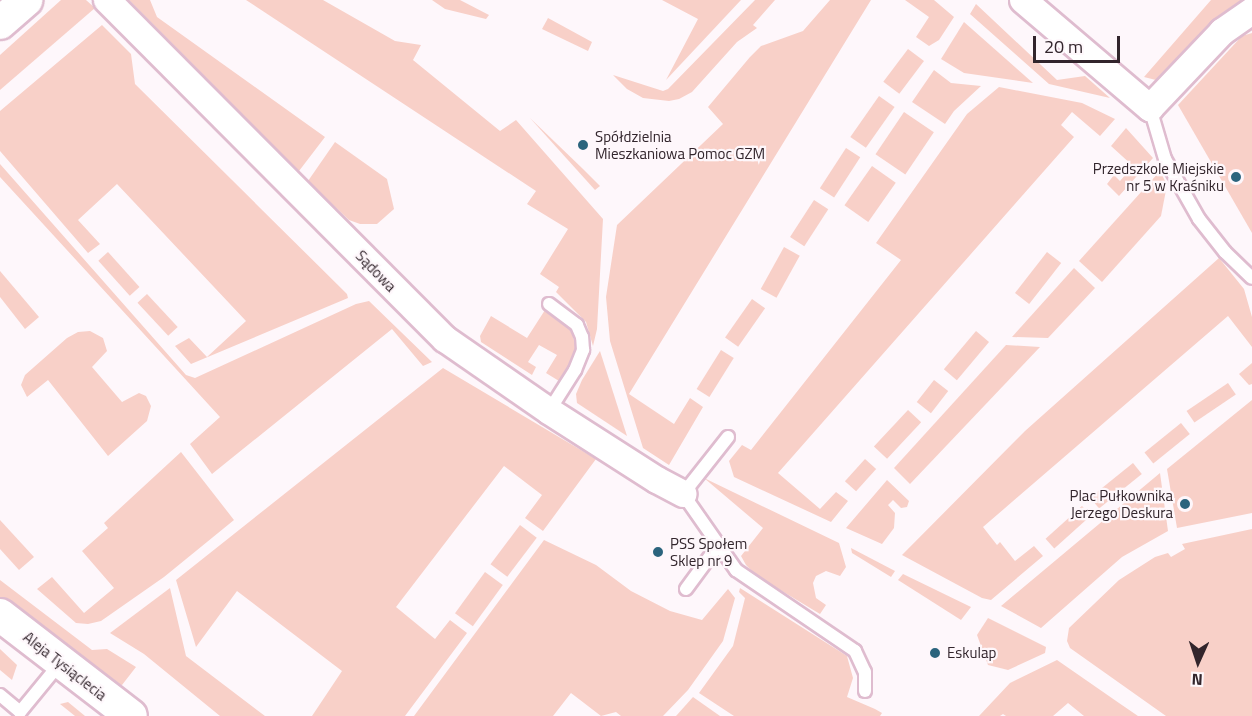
<!DOCTYPE html>
<meta charset="utf-8">
<style>
body{margin:0}
#map{position:relative;width:1252px;height:716px;overflow:hidden;background:#fef7fb;font-family:"Titillium Web",sans-serif}
div>[style]{position:absolute}
.green>*{inset:0;background:#f8d0c8;transform-origin:0 0}
.roads{filter:drop-shadow(2px 0 #dfbccf) drop-shadow(-2px 0 #dfbccf) drop-shadow(0 2px #dfbccf) drop-shadow(0 -2px #dfbccf)}
.service>*{height:12px;margin:-6px;padding:0 6px;transform-origin:6px;border-radius:6px;background:#fff}
.minor>*{height:26px;margin:-13px;padding:0 13px;transform-origin:13px;border-radius:13px;background:#fff}
.tertiary>*{height:32px;margin:-16px;padding:0 16px;transform-origin:16px;border-radius:16px;background:#fff}
.dots>*{width:16px;height:16px;translate:-50% -50%;box-sizing:border-box;border:3px solid #fef7fb;border-radius:50%}
span{translate:-50% -50%;white-space:nowrap;text-align:center;line-height:1.15;-webkit-text-stroke:4.5px #fef7fb;paint-order:stroke}
.poi-label{font-size:15px;color:#32252c}
.left{translate:0 -50%;text-align:left}
.right{translate:-100% -50%;text-align:right}
.street-label{font-size:15px;color:#32252c}
.north{position:absolute;left:1168px;top:632px;width:60px;height:60px;-webkit-text-stroke:4px #fef7fb;paint-order:stroke;rotate:183deg;font-size:16px;font-weight:700;line-height:24px;text-align:center;color:#32252c}
.north::after{content:'';display:block;margin:auto;width:21px;height:27px;background:#32252c;clip-path:polygon(50% 0,100% 100%,50% 72%,0 100%)}
.scale{position:absolute;left:1033px;top:36px;width:87px;height:27px;box-sizing:border-box;border:3px solid #32252c;border-top:0;padding-left:8px;font-size:18px;line-height:21px;white-space:nowrap;color:#32252c;-webkit-text-stroke:4px #fef7fb;paint-order:stroke}
</style>
<div id="map">
<div class="green">
<i style="clip-path:polygon(61px 0,86px 0,95px 8px,0 90px,0 55px)"></i>
<i style="clip-path:polygon(129px 0,150px 0,157px 17px,325px 137px,299px 171px)"></i>
<i style="clip-path:polygon(246px 0,323px 0,395px 41px,421px 45px,413px 60px,500px 131px,516px 120px,603px 219px,597px 329px,593px 346px,586px 322px,556px 292px,559px 287px,540px 274px,568px 229px,527px 204px,536px 191px)"></i>
<i style="clip-path:polygon(432px 0,460px 0,489px 15px,486px 19px,445px 9px)"></i>
<i style="clip-path:polygon(662px 0,741px 0,666px 80px,698px 19px)"></i>
<i style="clip-path:polygon(755px 0,775px 0,753px 25px,757px 28px,737px 42px,692px 92px,679px 99px,669px 101px,643px 98px,627px 89px,613px 75px,663px 91px,668px 89px)"></i>
<i style="clip-path:polygon(830px 0,871px 0,629px 394px,674px 424px,690px 398px,703px 407px,669px 465px,643px 448px,610px 341px,606px 297px,617px 225px,723px 124px,708px 107px,750px 57px,761px 46px,803px 31px)"></i>
<i style="clip-path:polygon(905px 0,934px 0,954px 17px,939px 40px,929px 46px,916px 37px,929px 17px)"></i>
<i style="clip-path:polygon(1211px 0,1244px 0,1221px 18px,1163px 75px,1156px 80px,1144px 77px)"></i>
<i style="clip-path:polygon(976px 4px,1057px 80px,1085px 76px,1110px 98px,1049px 84px,970px 14px)"></i>
<i style="clip-path:polygon(548px 18px,592px 42px,588px 51px,542px 29px)"></i>
<i style="clip-path:polygon(964px 22px,1033px 83px,964px 73px,941px 59px)"></i>
<i style="clip-path:polygon(102px 25px,131px 54px,135px 84px,347px 294px,348px 298px,191px 364px,175px 346px,189px 338px,207px 357px,246px 321px,117px 184px,78px 220px,100px 244px,88px 253px,0 151px,0 111px)"></i>
<i style="clip-path:polygon(1252px 33px,1252px 233px,1178px 105px,1242px 36px)"></i>
<i style="left:908px;top:49px;width:20px;height:41px;rotate:37deg"></i>
<i style="clip-path:polygon(934px 70px,951px 83px,981px 86px,954px 111px,945px 124px,912px 102px)"></i>
<i style="clip-path:polygon(999px 87px,1082px 103px,1115px 119px,1100px 136px,1072px 112px,1061px 125px,1074px 137px,778px 473px,820px 509px,836px 492px,848px 501px,831px 522px,734px 477px,729px 461px,742px 445px,751px 450px,901px 260px,876px 243px,967px 114px)"></i>
<i style="left:879px;top:96px;width:19px;height:50px;rotate:35deg"></i>
<i style="left:904px;top:112px;width:36px;height:51px;rotate:34deg"></i>
<i style="clip-path:polygon(530px 118px,583px 169px,600px 186px,595px 190px)"></i>
<i style="clip-path:polygon(1126px 128px,1153px 158px,1119px 196px,1107px 184px,1114px 175px,1120px 181px,1133px 166px,1111px 146px)"></i>
<i style="clip-path:polygon(335px 142px,387px 179px,394px 209px,377px 224px,360px 224px,349px 220px,308px 181px)"></i>
<i style="left:846px;top:148px;width:17px;height:48px;rotate:33deg"></i>
<i style="clip-path:polygon(0 164px,186px 375px,195px 378px,356px 304px,369px 301px,432px 362px,423px 366px,392px 329px,212px 474px,190px 444px,220px 417px,0 177px)"></i>
<i style="left:872px;top:166px;width:29px;height:48px;rotate:35deg"></i>
<i style="clip-path:polygon(1160px 171px,1167px 185px,1161px 216px,1102px 282px,1079px 261px)"></i>
<i style="left:814px;top:200px;width:17px;height:44px;rotate:33deg"></i>
<i style="left:784px;top:247px;width:18px;height:48px;rotate:29deg"></i>
<i style="left:108px;top:252px;width:47px;height:13px;rotate:48deg"></i>
<i style="left:1047px;top:252px;width:18px;height:52px;rotate:38deg"></i>
<i style="clip-path:polygon(1219px 258px,1244px 289px,1252px 317px,1252px 347px,1228px 316px,983px 527px,997px 545px,1000px 542px,1015px 561px,1034px 546px,1043px 556px,991px 600px,982px 598px,902px 555px,1025px 431px)"></i>
<i style="clip-path:polygon(1074px 268px,1095px 288px,1048px 338px,1012px 337px)"></i>
<i style="clip-path:polygon(0 271px,39px 317px,25px 329px,0 297px)"></i>
<i style="left:147px;top:294px;width:45px;height:13px;rotate:47deg"></i>
<i style="left:752px;top:299px;width:16px;height:47px;rotate:35deg"></i>
<i style="clip-path:polygon(545px 310px,564px 322px,572px 333px,576px 347px,573px 358px,559px 381px,546px 373px,557px 355px,539px 345px,528px 362px,536px 367px,532px 375px,481px 342px,480px 336px,491px 316px,527px 338px)"></i>
<i style="clip-path:polygon(90px 331px,103px 338px,107px 351px,92px 367px,122px 402px,139px 393px,146px 396px,151px 406px,147px 421px,108px 456px,48px 380px,27px 397px,21px 385px,25px 375px,67px 338px,78px 332px)"></i>
<i style="left:976px;top:331px;width:17px;height:50px;rotate:40deg"></i>
<i style="clip-path:polygon(1006px 345px,1040px 347px,910px 484px,894px 468px)"></i>
<i style="left:721px;top:350px;width:15px;height:46px;rotate:32deg"></i>
<i style="clip-path:polygon(600px 351px,627px 436px,577px 403px,576px 394px,582px 380px)"></i>
<i style="clip-path:polygon(1252px 363px,1252px 384px,1249px 385px,1239px 374px)"></i>
<i style="clip-path:polygon(443px 368px,596px 459px,543px 531px,525px 518px,542px 495px,504px 466px,396px 607px,435px 639px,450px 620px,467px 633px,405px 716px,312px 716px,342px 671px,237px 591px,196px 647px,176px 580px)"></i>
<i style="left:934px;top:380px;width:18px;height:28px;rotate:38deg"></i>
<i style="left:1228px;top:383px;width:14px;height:50px;rotate:56deg"></i>
<i style="clip-path:polygon(1252px 400px,1252px 513px,1177px 528px,1167px 469px)"></i>
<i style="left:908px;top:410px;width:18px;height:50px;rotate:43deg"></i>
<i style="left:1181px;top:423px;width:14px;height:47px;rotate:51deg"></i>
<i style="clip-path:polygon(181px 452px,234px 520px,164px 577px,101px 621px,88px 624px,76px 623px,37px 589px,52px 577px,84px 613px,114px 588px,82px 551px,108px 528px,104px 523px)"></i>
<i style="left:865px;top:459px;width:15px;height:30px;rotate:42deg"></i>
<i style="left:1133px;top:463px;width:14px;height:55px;rotate:51deg"></i>
<i style="clip-path:polygon(1160px 473px,1168px 531px,1122px 557px,1041px 628px,1001px 606px)"></i>
<i style="clip-path:polygon(704px 478px,839px 543px,846px 567px,840px 576px,826px 571px,816px 576px,813px 583px,816px 598px,826px 605px,820px 614px,757px 576px,746px 565px,741px 556px,763px 528px)"></i>
<i style="clip-path:polygon(887px 480px,909px 501px,907px 507px,901px 508px,893px 500px,888px 505px,895px 513px,894px 528px,882px 544px,846px 528px)"></i>
<i style="left:1082px;top:506px;width:13px;height:49px;rotate:48deg"></i>
<i style="clip-path:polygon(0 520px,34px 557px,19px 570px,0 549px)"></i>
<i style="left:520px;top:525px;width:21px;height:49px;rotate:37deg"></i>
<i style="clip-path:polygon(1252px 529px,1252px 716px,1166px 716px,1070px 648px,1067px 641px,1069px 628px,1119px 580px,1155px 557px,1168px 553px,1171px 557px,1185px 549px,1182px 544px)"></i>
<i style="clip-path:polygon(544px 540px,596px 565px,631px 591px,670px 611px,702px 620px,728px 589px,735px 598px,723px 641px,688px 690px,663px 716px,621px 716px,616px 712px,601px 716px,571px 693px,553px 716px,414px 716px)"></i>
<i style="clip-path:polygon(851px 548px,895px 571px,891px 577px,852px 553px)"></i>
<i style="left:485px;top:572px;width:22px;height:51px;rotate:36deg"></i>
<i style="clip-path:polygon(903px 574px,971px 607px,961px 620px,898px 580px)"></i>
<i style="clip-path:polygon(0 580px,92px 650px,107px 649px,136px 667px,122px 685px,113px 684px,0 598px)"></i>
<i style="clip-path:polygon(170px 588px,186px 656px,265px 716px,220px 716px,144px 654px,110px 633px)"></i>
<i style="clip-path:polygon(740px 588px,847px 656px,853px 678px,847px 697px,875px 709px,882px 713px,880px 716px,734px 716px,699px 693px,733px 646px,745px 598px,739px 592px)"></i>
<i style="clip-path:polygon(988px 618px,1046px 647px,1045px 653px,1008px 670px,988px 665px,977px 635px)"></i>
<i style="clip-path:polygon(0 649px,17px 665px,12px 680px,0 670px)"></i>
<i style="clip-path:polygon(1057px 660px,1119px 703px,1138px 716px,1084px 716px,1068px 703px,1053px 716px,1006px 716px,1003px 714px,1000px 716px,979px 716px,1010px 683px)"></i>
<i style="clip-path:polygon(693px 697px,720px 716px,676px 716px)"></i>
<i style="clip-path:polygon(68px 702px,85px 716px,75px 716px,60px 704px)"></i>
</div>
<div class="roads">
<div class="service">
<i style="left:1150px;top:108px;width:53px;rotate:73.6deg"></i>
<i style="left:1165px;top:159px;width:69px;rotate:60.5deg"></i>
<i style="left:1199px;top:219px;width:42px;rotate:51.8deg"></i>
<i style="left:1225px;top:252px;width:37px;rotate:44deg"></i>
<i style="left:549px;top:411px;width:49px;rotate:-57.6deg"></i>
<i style="left:575px;top:370px;width:22px;rotate:-68deg"></i>
<i style="left:583px;top:350px;width:13px;rotate:-94deg"></i>
<i style="left:582px;top:337px;width:13px;rotate:-113deg"></i>
<i style="left:577px;top:325px;width:35px;rotate:-143deg"></i>
<i style="left:728px;top:437px;width:73px;rotate:128.3deg"></i>
<i style="left:683px;top:494px;width:93px;rotate:55.1deg"></i>
<i style="left:736px;top:570px;width:144px;rotate:34.2deg"></i>
<i style="left:855px;top:651px;width:23px;rotate:65deg"></i>
<i style="left:865px;top:672px;width:19px;rotate:90deg"></i>
<i style="left:686px;top:589px;width:56px;rotate:-53.7deg"></i>
<i style="left:0;top:695px;width:26px;rotate:40deg"></i>
<i style="left:20px;top:712px;width:65px;rotate:-50.6deg"></i>
</div>
<div class="minor">
<i style="left:107px;top:0;width:479px;rotate:45.1deg"></i>
<i style="left:445px;top:339px;width:126px;rotate:34.7deg"></i>
<i style="left:549px;top:411px;width:128px;rotate:32.6deg"></i>
<i style="left:657px;top:480px;width:30px;rotate:28deg"></i>
<i style="left:1023px;top:0;width:167px;rotate:40.4deg"></i>
<i style="left:1150px;top:108px;width:105px;rotate:-46.5deg"></i>
<i style="left:1222px;top:32px;width:37px;rotate:-35deg"></i>
</div>
<div class="tertiary">
<i style="left:0;top:23px;width:35px;rotate:-41deg"></i>
<i style="left:0;top:615px;width:165px;rotate:37.6deg"></i>
</div>
</div>
<div class="dots">
<i style="left:583px;top:145px;background:#2b647d"></i>
<i style="left:1236px;top:177px;background:#2b647d"></i>
<i style="left:1185px;top:504px;background:#2b647d"></i>
<i style="left:658px;top:552px;background:#2b647d"></i>
<i style="left:935px;top:653px;background:#2b647d"></i>
</div>
<div class="poi-label">
<span class="left" style="left:595px;top:145px">Spółdzielnia<br>Mieszkaniowa Pomoc GZM</span>
<span class="right" style="left:1224px;top:177px">Przedszkole Miejskie<br>nr 5 w Kraśniku</span>
<span class="right" style="left:1173px;top:504px">Plac Pułkownika<br>Jerzego Deskura</span>
<span class="left" style="left:670px;top:552px">PSS Społem<br>Sklep nr 9</span>
<span class="left" style="left:947px;top:653px">Eskulap</span>
</div>
<div class="street-label">
<span style="left:376px;top:271px;rotate:46deg">Sądowa</span>
<span style="left:65px;top:666px;rotate:38deg">Aleja Tysiąclecia</span>
</div>
<div class="north">N</div>
<div class="scale">20 m</div>
</div>
